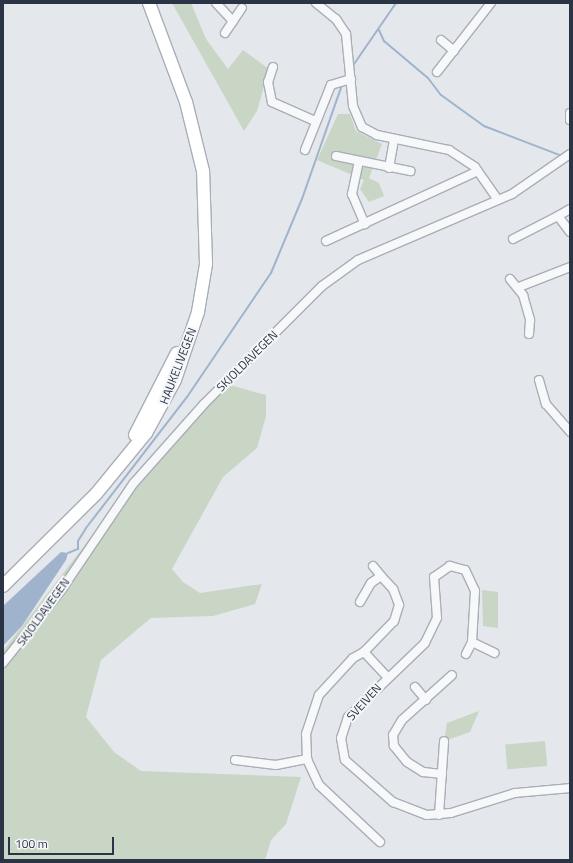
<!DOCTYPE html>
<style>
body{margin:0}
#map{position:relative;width:573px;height:863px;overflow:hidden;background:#e4e7ec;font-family:"Titillium Web",sans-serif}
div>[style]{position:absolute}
.green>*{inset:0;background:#c9d6c5;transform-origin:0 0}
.water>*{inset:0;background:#9fb4cc}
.stream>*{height:2px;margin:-1px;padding:0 1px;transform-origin:1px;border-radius:1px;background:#9fb4cc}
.roads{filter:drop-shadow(1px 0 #a9aeb7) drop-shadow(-1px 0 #a9aeb7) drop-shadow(0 1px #a9aeb7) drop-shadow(0 -1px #a9aeb7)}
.minor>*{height:8px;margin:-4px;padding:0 4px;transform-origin:4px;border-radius:4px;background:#f7f8fa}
.highway>*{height:12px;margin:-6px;padding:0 6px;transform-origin:6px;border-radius:6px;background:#fff}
span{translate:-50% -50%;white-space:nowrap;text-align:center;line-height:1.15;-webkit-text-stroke:4px #f4f6f9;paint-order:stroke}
.street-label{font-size:12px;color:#2b3445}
.frame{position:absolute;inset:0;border:4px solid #2b3445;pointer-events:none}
.scale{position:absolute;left:8px;top:837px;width:106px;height:18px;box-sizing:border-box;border:2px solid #2b3445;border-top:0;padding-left:5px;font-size:12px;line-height:14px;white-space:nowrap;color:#2b3445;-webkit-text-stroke:3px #f4f6f9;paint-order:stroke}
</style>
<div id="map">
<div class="green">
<i style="clip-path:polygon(172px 3px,191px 3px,206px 39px,228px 69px,243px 50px,269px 69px,257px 111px,244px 131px)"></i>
<i style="clip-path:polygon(338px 114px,350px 114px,356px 131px,382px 144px,369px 178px,379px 183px,384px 196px,369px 202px,360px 189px,364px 180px,317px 160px)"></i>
<i style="clip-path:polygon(226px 384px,266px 395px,266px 416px,257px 448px,223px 477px,172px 569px,183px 582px,200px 593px,262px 584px,255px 604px,213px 616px,151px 618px,101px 660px,86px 717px,114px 752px,141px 771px,301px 777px,286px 824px,271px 840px,265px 860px,3px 860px,3px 651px,105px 519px)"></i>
<i style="clip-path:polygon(482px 590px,498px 592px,498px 628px,483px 626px)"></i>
<i style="clip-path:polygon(479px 711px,470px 732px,444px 741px,447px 723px)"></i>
<i style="left:545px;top:741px;width:25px;height:40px;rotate:85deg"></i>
</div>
<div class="water">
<i style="clip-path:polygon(61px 552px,68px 553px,66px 560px,22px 626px,3px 646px,3px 606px)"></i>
</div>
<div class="stream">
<i style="left:379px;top:30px;width:12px;rotate:66deg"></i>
<i style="left:384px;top:41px;width:57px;rotate:40.1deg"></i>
<i style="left:428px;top:78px;width:21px;rotate:53deg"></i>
<i style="left:441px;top:95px;width:53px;rotate:35.8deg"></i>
<i style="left:484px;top:126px;width:84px;rotate:21deg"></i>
<i style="left:352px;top:67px;width:78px;rotate:-55.5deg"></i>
<i style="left:68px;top:553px;width:11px;rotate:-22deg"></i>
<i style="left:78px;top:549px;width:8px;rotate:-90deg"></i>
<i style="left:78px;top:541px;width:15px;rotate:-58deg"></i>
<i style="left:86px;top:528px;width:165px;rotate:-52.4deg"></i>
<i style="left:187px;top:397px;width:150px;rotate:-55.9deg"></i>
<i style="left:271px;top:273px;width:80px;rotate:-67.3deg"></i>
<i style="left:302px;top:199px;width:121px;rotate:-70.7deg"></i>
</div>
<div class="roads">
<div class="minor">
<i style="left:216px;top:3px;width:25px;rotate:47deg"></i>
<i style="left:316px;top:3px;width:26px;rotate:39deg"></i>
<i style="left:336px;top:19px;width:18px;rotate:56deg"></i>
<i style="left:346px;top:34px;width:72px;rotate:84.4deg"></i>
<i style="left:353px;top:106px;width:23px;rotate:67deg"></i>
<i style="left:362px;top:127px;width:17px;rotate:28deg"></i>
<i style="left:377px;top:135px;width:74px;rotate:11.8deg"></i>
<i style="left:449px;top:150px;width:31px;rotate:33deg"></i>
<i style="left:475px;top:167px;width:40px;rotate:55.1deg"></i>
<i style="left:225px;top:33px;width:30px;rotate:-56deg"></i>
<i style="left:441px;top:40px;width:17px;rotate:40deg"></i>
<i style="left:273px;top:67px;width:16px;rotate:108deg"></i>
<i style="left:268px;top:82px;width:20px;rotate:79deg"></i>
<i style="left:272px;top:102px;width:47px;rotate:23.8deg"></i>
<i style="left:437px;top:72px;width:88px;rotate:-52deg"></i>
<i style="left:570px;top:113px;width:7px;rotate:90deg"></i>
<i style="left:305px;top:150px;width:70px;rotate:-68.2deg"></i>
<i style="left:331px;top:85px;width:21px;rotate:-17deg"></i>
<i style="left:336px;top:156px;width:76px;rotate:11.5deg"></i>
<i style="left:359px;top:161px;width:34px;rotate:102deg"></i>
<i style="left:352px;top:194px;width:33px;rotate:67deg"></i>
<i style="left:389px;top:168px;width:29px;rotate:-80deg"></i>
<i style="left:558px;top:216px;width:14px;rotate:-30deg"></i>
<i style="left:513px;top:239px;width:51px;rotate:-27.1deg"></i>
<i style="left:558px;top:216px;width:20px;rotate:53deg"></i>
<i style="left:326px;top:241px;width:167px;rotate:-24.7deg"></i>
<i style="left:510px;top:279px;width:21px;rotate:51deg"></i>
<i style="left:523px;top:295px;width:26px;rotate:74deg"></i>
<i style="left:530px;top:320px;width:14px;rotate:94deg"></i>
<i style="left:519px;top:287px;width:55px;rotate:-21.4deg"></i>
<i style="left:539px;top:380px;width:25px;rotate:74deg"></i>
<i style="left:546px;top:404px;width:37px;rotate:49deg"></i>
<i style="left:373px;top:566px;width:13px;rotate:51deg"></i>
<i style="left:360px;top:602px;width:22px;rotate:-60deg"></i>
<i style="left:371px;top:583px;width:12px;rotate:-35deg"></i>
<i style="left:381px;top:576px;width:18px;rotate:47deg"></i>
<i style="left:393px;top:589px;width:17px;rotate:69deg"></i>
<i style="left:399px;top:605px;width:17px;rotate:107deg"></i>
<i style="left:394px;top:621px;width:43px;rotate:134.1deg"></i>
<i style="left:472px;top:642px;width:25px;rotate:26deg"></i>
<i style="left:466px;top:654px;width:13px;rotate:-63deg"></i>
<i style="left:472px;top:642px;width:51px;rotate:-86.6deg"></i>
<i style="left:475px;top:591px;width:23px;rotate:-115deg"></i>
<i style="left:465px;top:570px;width:16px;rotate:-165deg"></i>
<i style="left:450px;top:566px;width:19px;rotate:145deg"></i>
<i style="left:434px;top:577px;width:41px;rotate:85.8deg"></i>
<i style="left:437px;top:618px;width:28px;rotate:116deg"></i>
<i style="left:425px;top:643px;width:107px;rotate:136.1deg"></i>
<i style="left:348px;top:717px;width:22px;rotate:108deg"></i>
<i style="left:341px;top:738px;width:22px;rotate:80deg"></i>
<i style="left:345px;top:760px;width:64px;rotate:41.2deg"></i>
<i style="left:393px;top:802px;width:36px;rotate:21deg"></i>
<i style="left:427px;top:815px;width:24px;rotate:-5deg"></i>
<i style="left:451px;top:813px;width:67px;rotate:-17.4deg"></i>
<i style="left:515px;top:793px;width:55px;rotate:-5.2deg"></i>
<i style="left:3px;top:663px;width:95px;rotate:-51.4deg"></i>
<i style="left:62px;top:589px;width:127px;rotate:-55.9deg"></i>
<i style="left:133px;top:484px;width:107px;rotate:-48.4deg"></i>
<i style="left:204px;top:404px;width:167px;rotate:-45deg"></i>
<i style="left:322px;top:286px;width:44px;rotate:-35.8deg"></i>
<i style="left:358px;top:260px;width:168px;rotate:-23.2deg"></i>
<i style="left:512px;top:194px;width:70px;rotate:-34.6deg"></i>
<i style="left:415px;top:687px;width:17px;rotate:50deg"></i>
<i style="left:235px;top:760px;width:41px;rotate:7deg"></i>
<i style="left:276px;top:765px;width:32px;rotate:-11deg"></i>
<i style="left:442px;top:774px;width:19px;rotate:-174deg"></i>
<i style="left:423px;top:772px;width:19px;rotate:-148deg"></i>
<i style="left:407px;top:762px;width:21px;rotate:-129deg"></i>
<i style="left:394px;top:746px;width:11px;rotate:-95deg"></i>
<i style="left:393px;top:735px;width:17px;rotate:-59deg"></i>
<i style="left:402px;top:720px;width:67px;rotate:-42deg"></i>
<i style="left:439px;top:815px;width:74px;rotate:-86.1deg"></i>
<i style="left:380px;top:842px;width:83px;rotate:-136.9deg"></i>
<i style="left:319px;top:785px;width:29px;rotate:-115deg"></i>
<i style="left:307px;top:759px;width:25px;rotate:-92deg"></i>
<i style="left:306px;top:734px;width:41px;rotate:-71.6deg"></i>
<i style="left:319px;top:695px;width:50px;rotate:-47.4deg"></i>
<i style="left:353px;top:658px;width:13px;rotate:-29deg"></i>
<i style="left:364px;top:652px;width:34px;rotate:47deg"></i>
</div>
<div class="highway">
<i style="left:135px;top:435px;width:92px;rotate:-62.9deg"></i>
<i style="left:3px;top:586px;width:131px;rotate:-44.7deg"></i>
<i style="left:96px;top:494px;width:79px;rotate:-50.7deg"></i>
<i style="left:146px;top:433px;width:60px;rotate:-61.3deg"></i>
<i style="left:175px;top:380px;width:72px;rotate:-71.3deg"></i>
<i style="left:198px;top:312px;width:49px;rotate:-80.5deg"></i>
<i style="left:206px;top:264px;width:93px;rotate:-91.8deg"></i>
<i style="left:203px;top:171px;width:71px;rotate:-103.8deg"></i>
<i style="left:186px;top:102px;width:106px;rotate:-110.5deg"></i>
</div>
</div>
<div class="street-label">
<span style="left:247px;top:361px;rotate:-45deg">SKJOLDAVEGEN</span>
<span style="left:178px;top:366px;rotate:-69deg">HAUKELIVEGEN</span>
<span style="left:43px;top:612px;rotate:-54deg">SKJOLDAVEGEN</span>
<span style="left:364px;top:702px;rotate:-48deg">SVEIVEN</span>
</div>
<div class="frame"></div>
<div class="scale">100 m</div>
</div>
